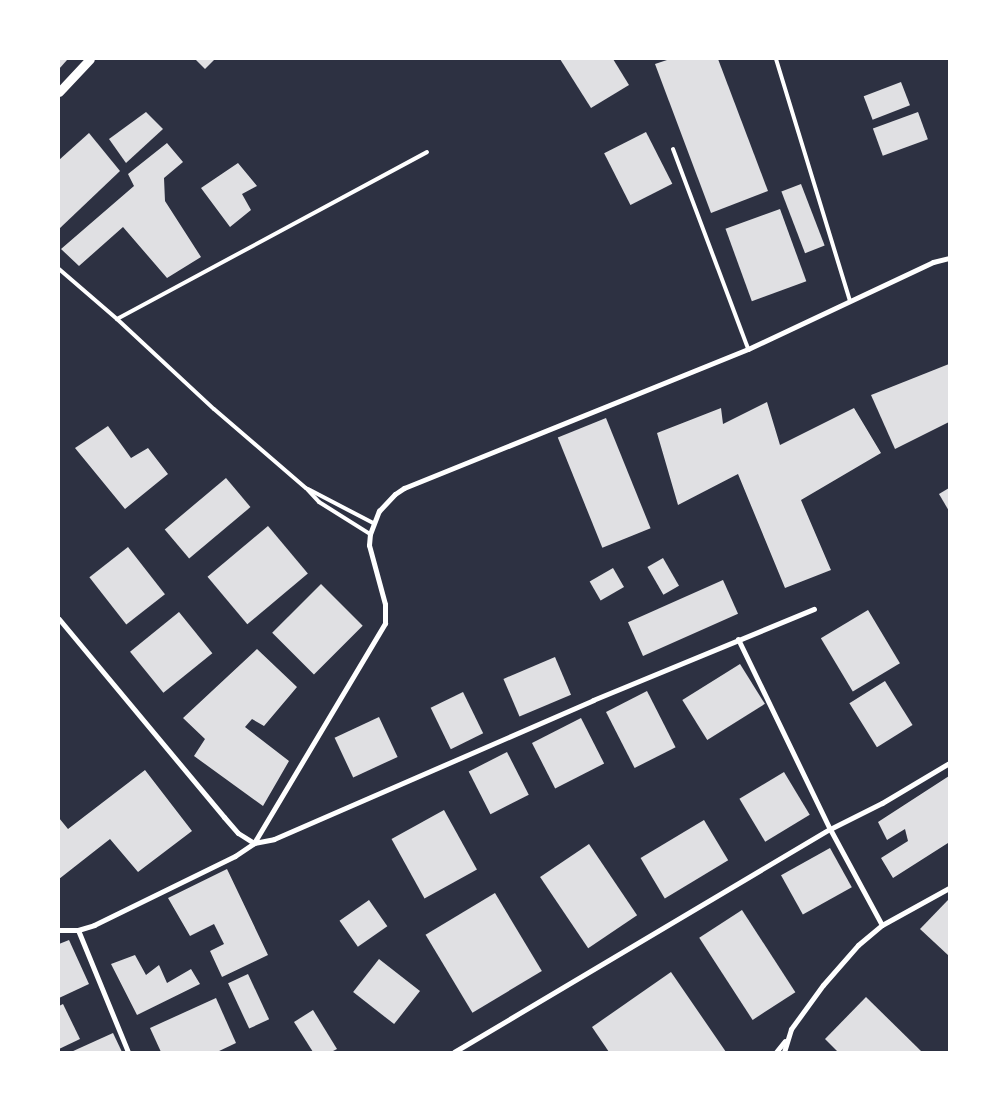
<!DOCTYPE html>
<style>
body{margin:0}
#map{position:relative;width:1008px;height:1111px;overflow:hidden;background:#2d3142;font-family:"Noto Sans",sans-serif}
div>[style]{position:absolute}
.building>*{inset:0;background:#e0e0e3;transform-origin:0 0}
.service>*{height:4px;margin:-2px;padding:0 2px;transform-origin:2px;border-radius:2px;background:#fff}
.minor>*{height:5px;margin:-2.5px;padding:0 2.5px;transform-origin:2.5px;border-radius:2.5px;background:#fff}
.tertiary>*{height:9px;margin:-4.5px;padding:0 4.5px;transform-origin:4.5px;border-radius:4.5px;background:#fff}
span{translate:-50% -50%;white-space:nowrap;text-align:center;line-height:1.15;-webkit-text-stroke:5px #fff;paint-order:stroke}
.frame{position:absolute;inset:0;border:60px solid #fff;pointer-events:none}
</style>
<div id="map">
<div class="building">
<i style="clip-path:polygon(59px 59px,67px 60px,59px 69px)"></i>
<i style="clip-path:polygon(195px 59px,215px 59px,205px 69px)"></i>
<i style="clip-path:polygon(560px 59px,613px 59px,629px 85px,591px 108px)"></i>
<i style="clip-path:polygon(670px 59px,718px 59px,768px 191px,711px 213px,655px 64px)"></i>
<i style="left:901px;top:82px;width:25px;height:40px;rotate:69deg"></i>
<i style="clip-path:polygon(146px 112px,163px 129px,126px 163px,109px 139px)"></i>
<i style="left:918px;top:112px;width:29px;height:48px;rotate:70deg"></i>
<i style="left:646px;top:132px;width:58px;height:47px;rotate:63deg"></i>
<i style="clip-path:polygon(89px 133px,120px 171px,59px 229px,59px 160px)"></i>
<i style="clip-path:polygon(167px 143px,183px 162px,164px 178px,165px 201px,201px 257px,167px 278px,123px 227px,79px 266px,61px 249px,134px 186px,128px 174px)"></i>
<i style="clip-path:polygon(238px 163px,257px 186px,242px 194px,251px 210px,230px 227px,201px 188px)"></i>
<i style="left:801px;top:184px;width:66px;height:21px;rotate:69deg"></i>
<i style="left:780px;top:209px;width:77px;height:58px;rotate:70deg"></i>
<i style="clip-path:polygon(949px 364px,949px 422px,895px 449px,871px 395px)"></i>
<i style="clip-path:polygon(767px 402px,780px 445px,854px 408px,881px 453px,801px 500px,831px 570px,785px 588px,738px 474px,678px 505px,657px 433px,721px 408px,723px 424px)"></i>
<i style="left:606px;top:418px;width:119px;height:52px;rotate:68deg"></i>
<i style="clip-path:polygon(108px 426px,131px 458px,148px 448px,168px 474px,125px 509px,75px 448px)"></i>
<i style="left:226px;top:478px;width:38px;height:80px;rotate:50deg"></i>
<i style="clip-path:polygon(949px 488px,949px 511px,939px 494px)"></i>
<i style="left:268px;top:526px;width:62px;height:79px;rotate:50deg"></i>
<i style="left:128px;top:547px;width:60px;height:49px;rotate:52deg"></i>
<i style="left:663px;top:558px;width:32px;height:18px;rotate:60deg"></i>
<i style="left:613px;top:568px;width:22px;height:27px;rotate:60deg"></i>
<i style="left:723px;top:580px;width:37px;height:104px;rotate:66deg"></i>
<i style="left:321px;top:584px;width:59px;height:69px;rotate:45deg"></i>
<i style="left:868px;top:610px;width:62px;height:55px;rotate:59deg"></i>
<i style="left:179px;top:612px;width:53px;height:63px;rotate:51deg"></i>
<i style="clip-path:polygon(257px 649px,297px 687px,264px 726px,252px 719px,245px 727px,289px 761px,263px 806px,194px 756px,205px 739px,183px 718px)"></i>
<i style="left:555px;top:657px;width:41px;height:56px;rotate:67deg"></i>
<i style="left:740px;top:664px;width:47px;height:68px;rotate:58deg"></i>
<i style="left:885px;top:681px;width:52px;height:42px;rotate:58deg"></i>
<i style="left:647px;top:691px;width:63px;height:46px;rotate:63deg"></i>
<i style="left:463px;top:692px;width:46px;height:36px;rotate:64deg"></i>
<i style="left:379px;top:717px;width:44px;height:49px;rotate:65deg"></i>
<i style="left:581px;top:718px;width:51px;height:55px;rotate:63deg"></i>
<i style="left:507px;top:752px;width:48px;height:43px;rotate:63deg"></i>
<i style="clip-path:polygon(145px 770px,192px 831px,138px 872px,110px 839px,59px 879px,59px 818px,68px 829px)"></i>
<i style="left:784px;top:772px;width:50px;height:52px;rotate:59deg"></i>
<i style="clip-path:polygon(949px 776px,949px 844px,948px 843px,893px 878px,881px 858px,908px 841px,905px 829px,887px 840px,878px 822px)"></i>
<i style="left:444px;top:810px;width:68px;height:60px;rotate:61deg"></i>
<i style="left:704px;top:820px;width:47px;height:74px;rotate:59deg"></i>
<i style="left:589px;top:844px;width:86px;height:59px;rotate:56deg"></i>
<i style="left:830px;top:848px;width:45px;height:56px;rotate:61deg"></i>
<i style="clip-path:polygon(227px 869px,268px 955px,222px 977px,210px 951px,224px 944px,214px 924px,190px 936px,168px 898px)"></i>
<i style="left:495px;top:893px;width:91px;height:81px;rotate:59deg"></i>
<i style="left:369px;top:900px;width:32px;height:36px;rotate:55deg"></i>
<i style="clip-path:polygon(948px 900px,949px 901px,949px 956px,920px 929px)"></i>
<i style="left:742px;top:910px;width:98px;height:51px;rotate:57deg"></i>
<i style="clip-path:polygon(69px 940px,89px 984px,59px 998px,59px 944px)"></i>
<i style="clip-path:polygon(135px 955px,146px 975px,159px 965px,167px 983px,191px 969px,200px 984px,137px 1015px,111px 964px)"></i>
<i style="left:379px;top:959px;width:52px;height:42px;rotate:38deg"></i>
<i style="clip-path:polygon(671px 972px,726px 1052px,609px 1052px,592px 1027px)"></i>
<i style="left:248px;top:974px;width:50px;height:22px;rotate:65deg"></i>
<i style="clip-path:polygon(866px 997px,922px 1052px,838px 1052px,825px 1039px)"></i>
<i style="clip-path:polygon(216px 998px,236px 1043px,217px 1052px,161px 1052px,150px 1028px)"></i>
<i style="clip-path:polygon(63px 1004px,80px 1039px,59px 1049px,59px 1006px)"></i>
<i style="clip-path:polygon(313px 1010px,337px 1049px,331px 1052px,313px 1052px,294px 1022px)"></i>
<i style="clip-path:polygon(113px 1033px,122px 1052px,71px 1052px)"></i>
</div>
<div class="service">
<i style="left:776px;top:59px;width:253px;rotate:73deg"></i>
<i style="left:673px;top:149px;width:214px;rotate:69.4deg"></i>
<i style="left:59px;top:269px;width:77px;rotate:40.8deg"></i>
<i style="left:117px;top:319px;width:132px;rotate:42.9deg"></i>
<i style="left:214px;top:409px;width:121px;rotate:40.7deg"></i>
<i style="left:306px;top:488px;width:19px;rotate:47deg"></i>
<i style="left:319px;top:502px;width:60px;rotate:32.1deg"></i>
<i style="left:117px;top:319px;width:352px;rotate:-28.3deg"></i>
<i style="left:308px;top:489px;width:73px;rotate:27.6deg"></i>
</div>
<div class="minor">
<i style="left:59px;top:619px;width:258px;rotate:50.2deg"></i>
<i style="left:224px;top:817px;width:21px;rotate:49deg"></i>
<i style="left:238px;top:833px;width:19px;rotate:32deg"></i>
<i style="left:254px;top:843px;width:256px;rotate:-59.2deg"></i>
<i style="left:385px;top:623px;width:19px;rotate:-90deg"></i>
<i style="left:385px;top:604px;width:61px;rotate:-105.2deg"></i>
<i style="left:369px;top:545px;width:11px;rotate:-85deg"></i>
<i style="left:370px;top:534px;width:25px;rotate:-69deg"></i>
<i style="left:379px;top:511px;width:23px;rotate:-47deg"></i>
<i style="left:395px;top:494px;width:11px;rotate:-34deg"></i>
<i style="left:404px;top:488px;width:371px;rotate:-22deg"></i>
<i style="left:748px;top:349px;width:204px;rotate:-25.2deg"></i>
<i style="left:933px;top:262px;width:16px;rotate:-14deg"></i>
<i style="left:738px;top:639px;width:211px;rotate:64.2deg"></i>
<i style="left:830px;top:829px;width:109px;rotate:61.6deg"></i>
<i style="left:59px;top:930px;width:19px"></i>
<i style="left:78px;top:930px;width:17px;rotate:-17deg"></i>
<i style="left:94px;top:925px;width:157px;rotate:-26.1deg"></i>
<i style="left:235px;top:856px;width:23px;rotate:-34deg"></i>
<i style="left:254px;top:843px;width:20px;rotate:-11deg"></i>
<i style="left:274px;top:839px;width:348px;rotate:-23.5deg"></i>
<i style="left:593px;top:700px;width:239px;rotate:-22.4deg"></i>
<i style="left:78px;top:930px;width:132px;rotate:67.7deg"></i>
<i style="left:454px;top:1052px;width:437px;rotate:-30.7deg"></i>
<i style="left:830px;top:829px;width:58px;rotate:-26.6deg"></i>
<i style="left:882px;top:803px;width:78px;rotate:-30.8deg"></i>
<i style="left:776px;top:1052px;width:14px;rotate:-51deg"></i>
<i style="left:784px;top:1052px;width:24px;rotate:-73deg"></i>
<i style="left:791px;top:1029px;width:54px;rotate:-54deg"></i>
<i style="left:823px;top:985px;width:53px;rotate:-48.8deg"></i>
<i style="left:858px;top:945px;width:31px;rotate:-40deg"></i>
<i style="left:882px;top:925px;width:77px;rotate:-28.9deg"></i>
</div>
<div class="tertiary">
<i style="left:59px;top:92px;width:45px;rotate:-46.8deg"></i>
</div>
<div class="frame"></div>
</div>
